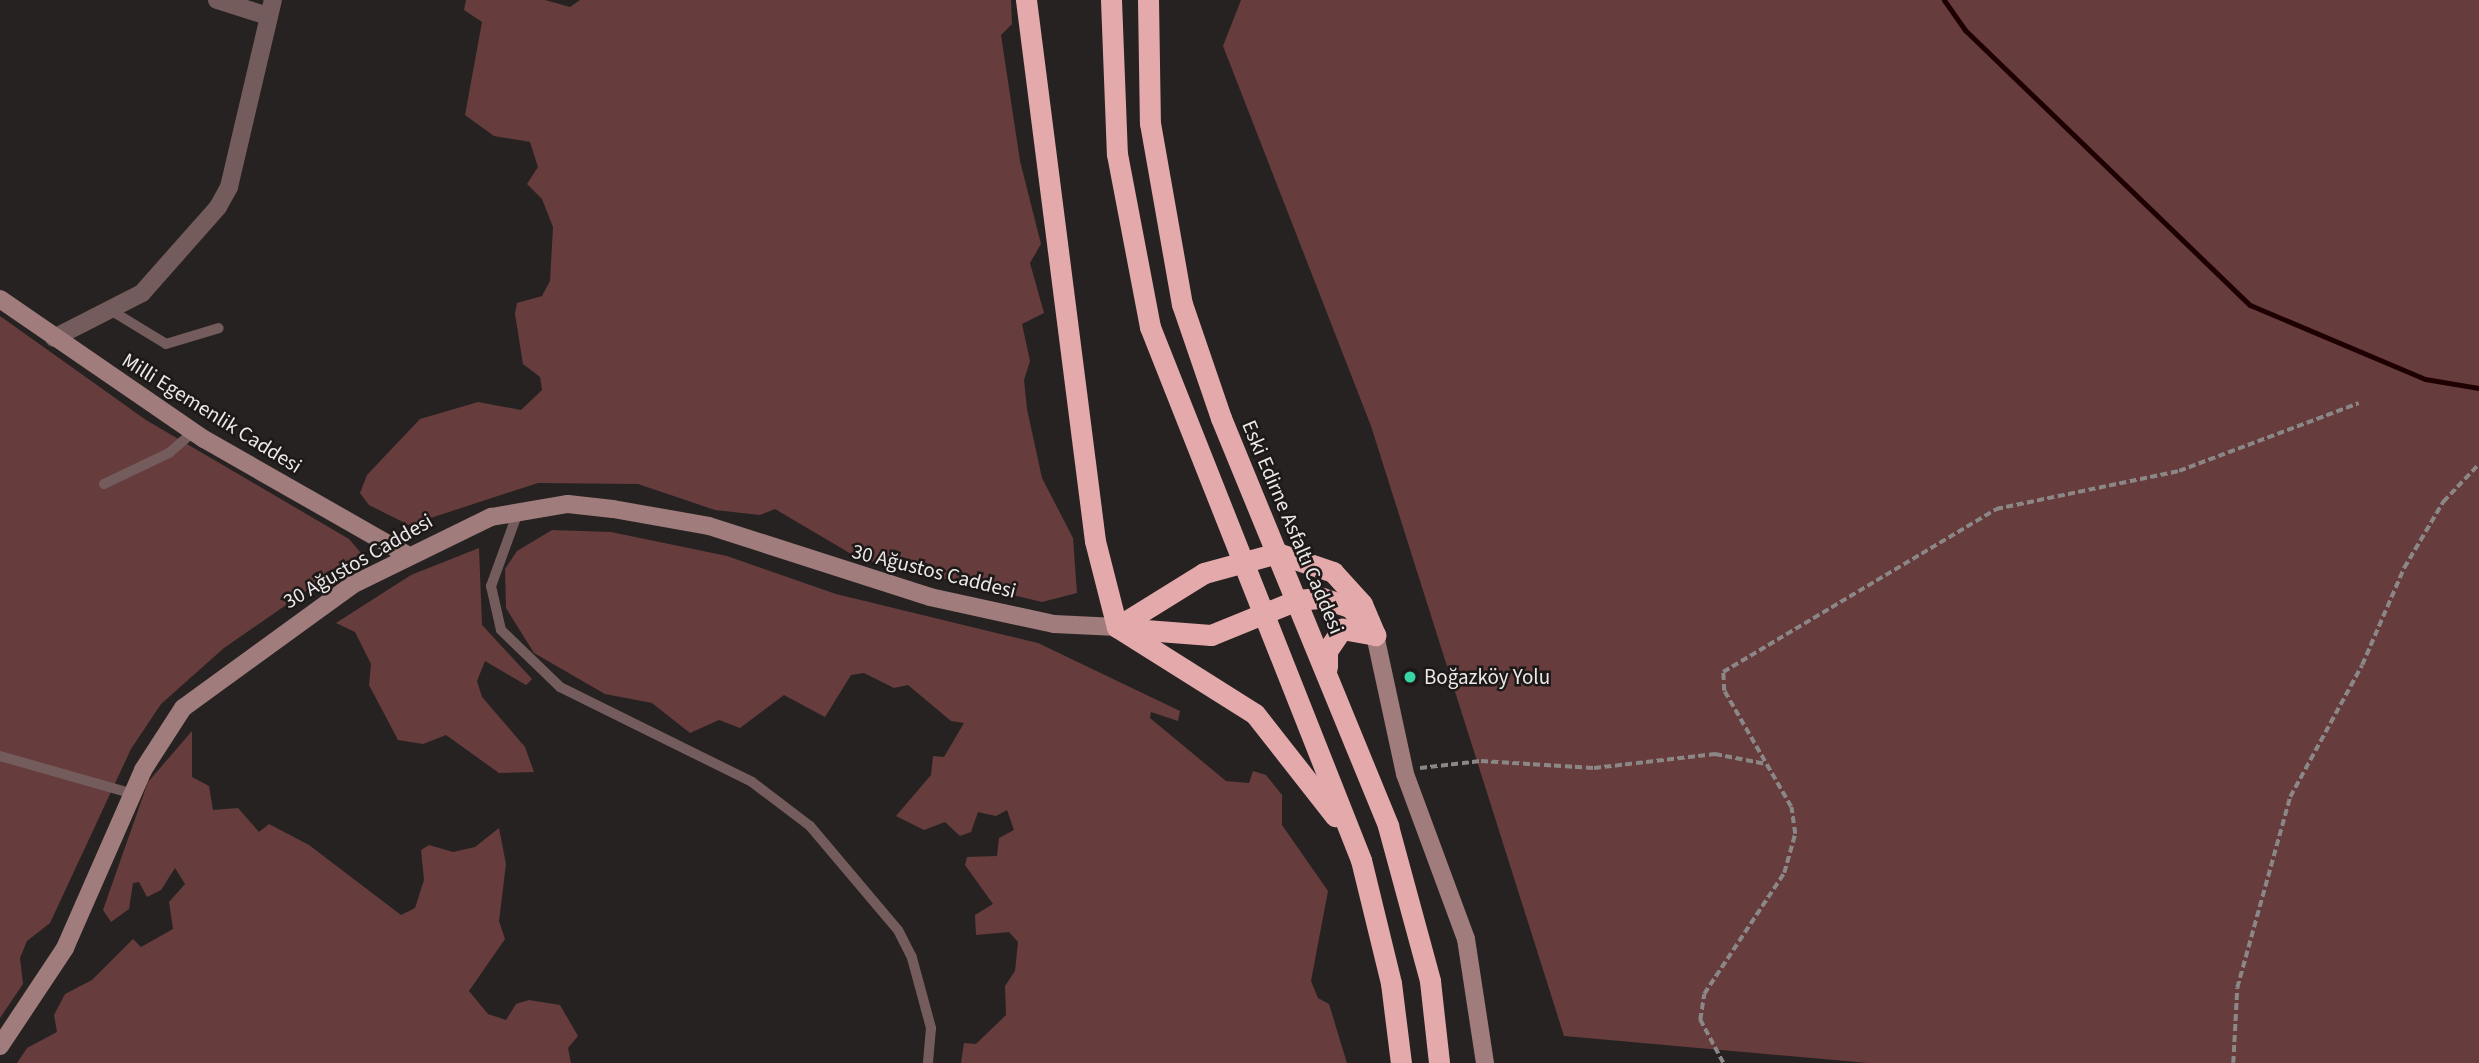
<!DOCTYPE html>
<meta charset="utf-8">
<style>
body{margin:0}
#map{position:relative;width:2479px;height:1063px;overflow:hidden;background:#272222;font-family:"Source Sans 3",sans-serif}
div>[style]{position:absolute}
.green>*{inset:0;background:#663c3d}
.stream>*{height:5px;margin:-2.5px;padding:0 2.5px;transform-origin:2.5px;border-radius:2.5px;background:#1e0002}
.path>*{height:3.5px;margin-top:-1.75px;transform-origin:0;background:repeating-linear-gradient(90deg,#8b8787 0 7px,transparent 0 10.5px)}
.lane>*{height:10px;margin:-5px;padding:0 5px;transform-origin:5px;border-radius:5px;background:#745c5c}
.street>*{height:18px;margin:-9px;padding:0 9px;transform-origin:9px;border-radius:9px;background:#745c5c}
.secondary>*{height:18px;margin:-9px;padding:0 9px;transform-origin:9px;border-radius:9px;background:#a17c7c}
.highway>*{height:21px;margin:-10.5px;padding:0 10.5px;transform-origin:10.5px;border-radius:10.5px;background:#e4aaab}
.dots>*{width:19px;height:19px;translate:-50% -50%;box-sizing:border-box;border:4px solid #1d1919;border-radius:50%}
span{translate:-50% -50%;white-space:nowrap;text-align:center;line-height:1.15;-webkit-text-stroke:5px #1d1919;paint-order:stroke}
.street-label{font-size:21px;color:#ece8e8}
.poi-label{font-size:21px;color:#ece8e8}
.left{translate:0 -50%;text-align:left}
</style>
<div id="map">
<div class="green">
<i style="clip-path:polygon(466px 0,545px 0,570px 7px,580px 0,1011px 0,1012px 24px,1001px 35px,1020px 161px,1041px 244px,1030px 263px,1044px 313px,1022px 324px,1030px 361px,1024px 380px,1027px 409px,1042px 478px,1073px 538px,1077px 593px,1042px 602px,858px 558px,775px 509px,760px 515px,715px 510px,638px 484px,538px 483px,409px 525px,369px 505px,360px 493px,367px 475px,420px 419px,478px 402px,521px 410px,542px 390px,540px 377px,523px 364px,515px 314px,517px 303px,542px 296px,550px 281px,553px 227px,542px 199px,527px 184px,538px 167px,530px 142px,494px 136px,465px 115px,482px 22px,464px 10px)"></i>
<i style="clip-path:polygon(1241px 0,2479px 0,2479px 1063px,1868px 1063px,1564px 1036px,1371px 426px,1223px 46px)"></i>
<i style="clip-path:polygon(0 316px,146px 420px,349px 539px,361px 553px,224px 648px,161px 704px,131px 749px,50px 923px,27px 941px,20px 958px,23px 984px,0 1018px)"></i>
<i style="clip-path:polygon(552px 530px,611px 532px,727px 556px,836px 594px,1038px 643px,1180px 711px,1178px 721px,1151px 712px,1150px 718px,1226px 781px,1249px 783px,1253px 771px,1266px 775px,1282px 795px,1282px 825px,1328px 891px,1311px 981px,1318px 998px,1329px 1004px,1347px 1063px,961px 1063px,964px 1043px,976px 1044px,1006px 1015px,1005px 986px,1015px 971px,1018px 942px,1009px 932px,976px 935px,975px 915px,993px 904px,965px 865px,967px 857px,997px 856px,999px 838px,1014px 830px,1007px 810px,996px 816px,978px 812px,971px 832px,960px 836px,945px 822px,924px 830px,896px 816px,931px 775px,933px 756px,944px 757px,964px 723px,951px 721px,908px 685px,894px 688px,864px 673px,851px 675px,825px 717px,784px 695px,740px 728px,719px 720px,690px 733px,652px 703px,605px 694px,534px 653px,506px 608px,505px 569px,517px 551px)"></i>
<i style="clip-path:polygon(479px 548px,482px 625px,532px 679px,526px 685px,485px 661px,477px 681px,482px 697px,525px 747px,534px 772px,499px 773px,446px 735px,423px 744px,398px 740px,369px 685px,371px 664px,355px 632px,336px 623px,411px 575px)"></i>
<i style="clip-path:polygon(192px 731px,192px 777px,209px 786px,213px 810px,238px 808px,259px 832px,269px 824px,309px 845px,401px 915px,415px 908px,424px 880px,421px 850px,429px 845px,453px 852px,475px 847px,499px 828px,506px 864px,499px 921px,505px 939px,469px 991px,488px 1014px,506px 1020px,516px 1004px,529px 1000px,560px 1005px,578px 1036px,568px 1048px,571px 1063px,17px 1063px,27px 1048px,57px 1032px,54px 1015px,65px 994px,92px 980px,133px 939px,141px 947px,173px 929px,169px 902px,185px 884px,175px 868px,161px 890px,147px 897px,139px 882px,133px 883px,129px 909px,111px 922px,103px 910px,148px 782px)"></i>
</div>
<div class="stream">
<i style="left:1944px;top:0;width:37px;rotate:55deg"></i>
<i style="left:1965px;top:30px;width:396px;rotate:44deg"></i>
<i style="left:2250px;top:305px;width:190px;rotate:22.9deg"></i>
<i style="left:2425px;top:379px;width:55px;rotate:9.5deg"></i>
</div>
<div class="path">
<i style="left:1420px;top:768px;width:61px;rotate:-6.5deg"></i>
<i style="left:1481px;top:761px;width:113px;rotate:3.5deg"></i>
<i style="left:1594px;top:768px;width:122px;rotate:-6.6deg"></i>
<i style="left:1715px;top:754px;width:52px;rotate:11.1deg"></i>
<i style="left:1723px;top:1063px;width:49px;rotate:-118.1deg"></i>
<i style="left:1700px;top:1020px;width:26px;rotate:-81deg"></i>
<i style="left:1704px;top:994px;width:145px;rotate:-56.5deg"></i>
<i style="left:1784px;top:873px;width:41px;rotate:-74.2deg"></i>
<i style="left:1795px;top:834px;width:27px;rotate:-98deg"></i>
<i style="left:1791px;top:807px;width:134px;rotate:-120deg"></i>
<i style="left:1724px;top:691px;width:19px;rotate:-93deg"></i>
<i style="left:1723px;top:672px;width:318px;rotate:-30.8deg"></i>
<i style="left:1996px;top:509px;width:187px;rotate:-11.7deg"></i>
<i style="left:2179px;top:471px;width:192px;rotate:-20.7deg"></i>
<i style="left:2233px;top:1063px;width:75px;rotate:-86.9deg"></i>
<i style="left:2237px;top:988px;width:198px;rotate:-74.5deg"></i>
<i style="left:2290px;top:797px;width:150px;rotate:-61.4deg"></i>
<i style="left:2362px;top:665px;width:106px;rotate:-66.6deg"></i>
<i style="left:2404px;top:568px;width:77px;rotate:-59.4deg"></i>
<i style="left:2443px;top:502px;width:52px;rotate:-46.5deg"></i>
</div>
<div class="lane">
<i style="left:112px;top:311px;width:63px;rotate:31.4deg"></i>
<i style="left:166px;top:344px;width:55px;rotate:-16.8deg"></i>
<i style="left:104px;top:484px;width:72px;rotate:-25.5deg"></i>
<i style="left:169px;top:453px;width:32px;rotate:-41deg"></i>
<i style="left:518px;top:512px;width:79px;rotate:110deg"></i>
<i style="left:491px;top:586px;width:45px;rotate:77.2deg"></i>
<i style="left:501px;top:630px;width:82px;rotate:44deg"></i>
<i style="left:560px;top:687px;width:214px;rotate:26.3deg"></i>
<i style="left:752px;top:782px;width:73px;rotate:37.2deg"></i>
<i style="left:810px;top:826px;width:136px;rotate:49.8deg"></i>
<i style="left:898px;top:930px;width:31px;rotate:63deg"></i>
<i style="left:912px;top:958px;width:73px;rotate:74.8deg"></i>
<i style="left:931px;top:1028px;width:35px;rotate:95deg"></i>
<i style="left:0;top:756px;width:138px;rotate:15.9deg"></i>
</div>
<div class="street">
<i style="left:217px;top:0;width:53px;rotate:17.4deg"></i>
<i style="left:54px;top:338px;width:99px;rotate:-27.1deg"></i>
<i style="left:142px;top:293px;width:115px;rotate:-48.5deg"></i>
<i style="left:218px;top:207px;width:23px;rotate:-61deg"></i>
<i style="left:229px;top:187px;width:192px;rotate:-76.8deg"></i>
</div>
<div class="secondary">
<i style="left:0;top:299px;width:247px;rotate:34.5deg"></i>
<i style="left:204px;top:439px;width:232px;rotate:29.7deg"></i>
<i style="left:1375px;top:635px;width:142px;rotate:77.8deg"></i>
<i style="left:1405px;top:774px;width:176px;rotate:69.7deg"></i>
<i style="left:1466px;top:939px;width:125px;rotate:81.3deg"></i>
<i style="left:0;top:1046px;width:118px;rotate:-56.4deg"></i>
<i style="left:65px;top:948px;width:194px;rotate:-66.3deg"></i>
<i style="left:143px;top:770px;width:74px;rotate:-57.2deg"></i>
<i style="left:183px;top:708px;width:209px;rotate:-36deg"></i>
<i style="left:352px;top:585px;width:155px;rotate:-26.1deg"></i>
<i style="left:491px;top:517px;width:78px;rotate:-9.6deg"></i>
<i style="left:568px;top:504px;width:45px;rotate:6.3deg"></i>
<i style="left:613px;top:509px;width:97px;rotate:10deg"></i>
<i style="left:709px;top:526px;width:232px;rotate:17.8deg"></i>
<i style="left:930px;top:597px;width:127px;rotate:12.3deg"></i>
<i style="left:1054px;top:624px;width:63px;rotate:2.7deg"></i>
</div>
<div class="highway">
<i style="left:1026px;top:0;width:545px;rotate:82.73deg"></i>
<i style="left:1095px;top:541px;width:89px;rotate:75.7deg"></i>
<i style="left:1117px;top:627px;width:163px;rotate:32.2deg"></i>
<i style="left:1255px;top:714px;width:130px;rotate:51.9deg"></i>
<i style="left:1111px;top:0;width:154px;rotate:87.8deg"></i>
<i style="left:1117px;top:154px;width:176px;rotate:79.2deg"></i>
<i style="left:1150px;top:327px;width:573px;rotate:68.4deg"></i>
<i style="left:1361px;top:860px;width:127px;rotate:76.3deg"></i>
<i style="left:1391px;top:983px;width:81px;rotate:82.9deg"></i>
<i style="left:1148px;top:0;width:123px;rotate:89.1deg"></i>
<i style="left:1150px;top:123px;width:184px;rotate:80deg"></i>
<i style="left:1182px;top:304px;width:120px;rotate:71.1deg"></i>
<i style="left:1221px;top:418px;width:441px;rotate:67.7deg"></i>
<i style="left:1388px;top:826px;width:161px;rotate:74.8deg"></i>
<i style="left:1430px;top:981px;width:82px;rotate:83.7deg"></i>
<i style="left:1117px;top:627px;width:102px;rotate:-31.8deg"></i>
<i style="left:1204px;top:573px;width:76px;rotate:-15.3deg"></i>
<i style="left:1277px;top:553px;width:59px;rotate:18.7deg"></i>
<i style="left:1333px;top:572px;width:43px;rotate:47.8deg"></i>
<i style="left:1362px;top:604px;width:34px;rotate:67deg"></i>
<i style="left:1132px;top:629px;width:79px;rotate:4.3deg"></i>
<i style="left:1211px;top:635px;width:93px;rotate:-22.1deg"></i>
<i style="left:1297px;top:600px;width:25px;rotate:-5deg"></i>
<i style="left:1322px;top:598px;width:29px;rotate:18deg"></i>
<i style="left:1350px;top:607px;width:17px;rotate:50deg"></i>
<i style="left:1327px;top:667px;width:16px;rotate:-90deg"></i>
<i style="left:1327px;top:651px;width:27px;rotate:-56deg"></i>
<i style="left:1342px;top:629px;width:34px;rotate:10deg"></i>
</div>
<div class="dots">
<i style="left:1410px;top:677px;background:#38d4a6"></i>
</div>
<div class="street-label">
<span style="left:212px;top:413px;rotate:32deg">Milli Egemenlik Caddesi</span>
<span style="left:1293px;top:527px;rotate:67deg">Eski Edirne Asfaltı Caddesi</span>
<span style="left:358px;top:561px;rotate:-30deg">30 Ağustos Caddesi</span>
<span style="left:934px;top:571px;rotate:14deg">30 Ağustos Caddesi</span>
</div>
<div class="poi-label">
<span class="left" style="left:1424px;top:677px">Boğazköy Yolu</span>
</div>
</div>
